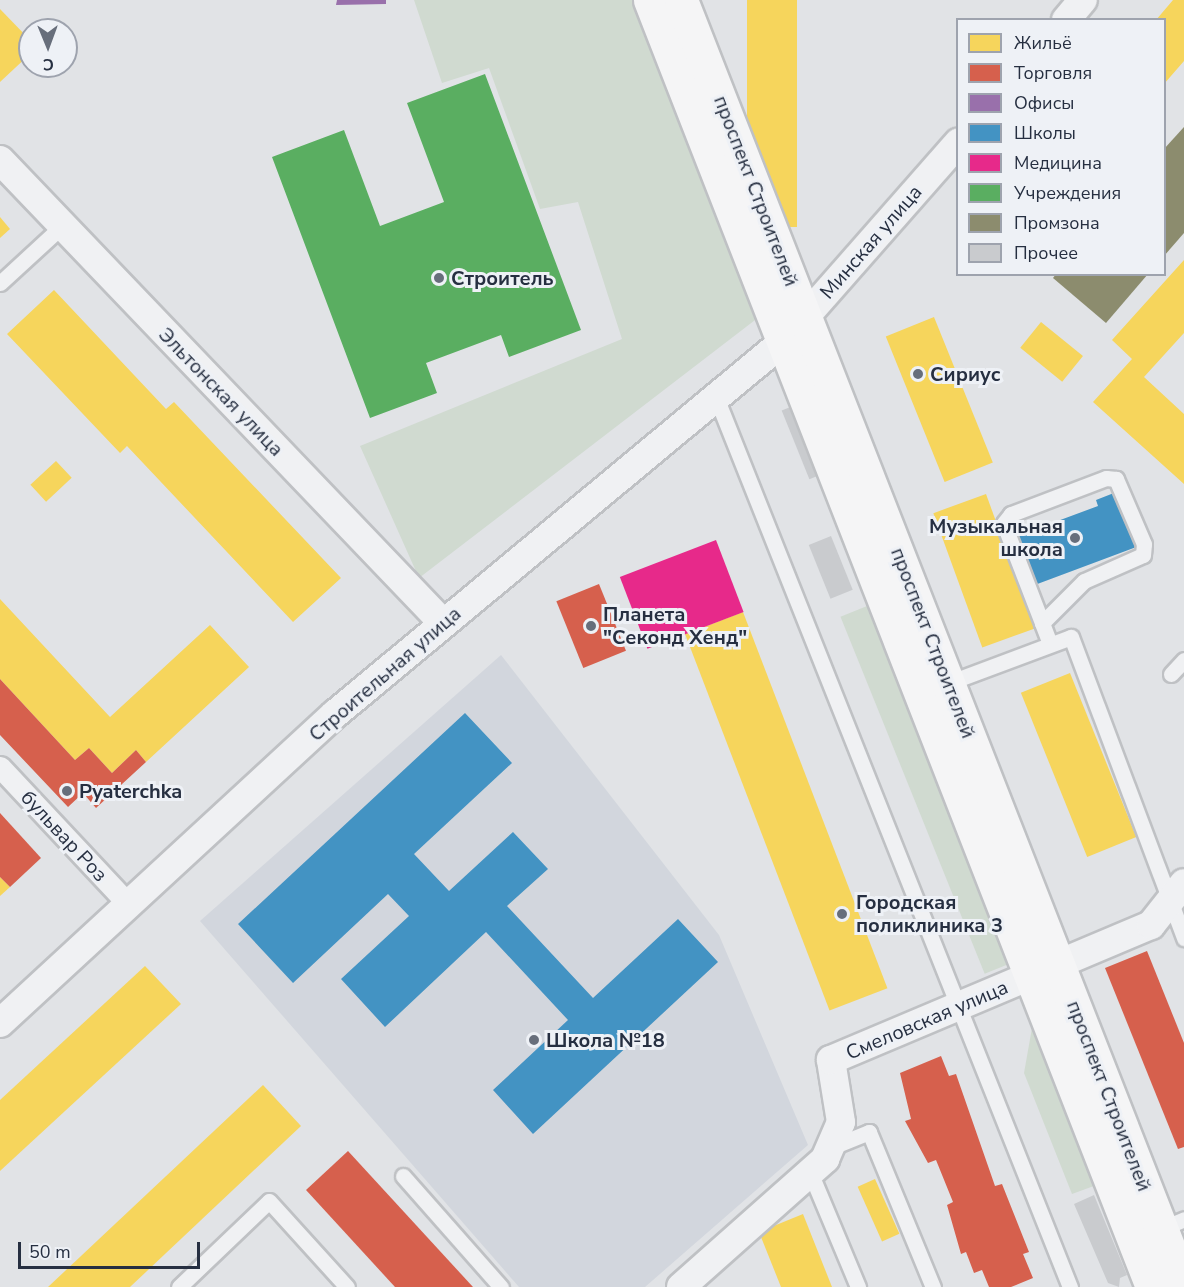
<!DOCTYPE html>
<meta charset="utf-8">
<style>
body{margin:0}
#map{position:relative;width:1184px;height:1287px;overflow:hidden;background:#e1e3e6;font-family:"Nunito Sans",sans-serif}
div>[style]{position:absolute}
.built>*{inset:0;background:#d2d6dd}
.green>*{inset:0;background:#d0dad0;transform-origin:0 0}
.homes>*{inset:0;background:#f6d55c;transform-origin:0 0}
.shops>*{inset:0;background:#d6604d;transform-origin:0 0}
.offices>*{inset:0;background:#9970ab}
.schools>*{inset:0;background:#4393c3}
.health>*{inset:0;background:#e7298a;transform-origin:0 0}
.public>*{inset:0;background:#5aae61}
.industry>*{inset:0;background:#8c8c6e}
.building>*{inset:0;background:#c9cbce;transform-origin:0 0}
.roads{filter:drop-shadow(2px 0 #bfc1c4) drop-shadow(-2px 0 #bfc1c4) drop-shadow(0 2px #bfc1c4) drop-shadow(0 -2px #bfc1c4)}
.service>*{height:15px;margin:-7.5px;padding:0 7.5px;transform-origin:7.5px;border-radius:7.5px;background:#f0f1f3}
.pedestrian>*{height:21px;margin:-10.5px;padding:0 10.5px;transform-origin:10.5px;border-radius:10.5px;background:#f0f1f3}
.minor>*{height:28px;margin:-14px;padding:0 14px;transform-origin:14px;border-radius:14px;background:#f0f1f3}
.primary>*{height:33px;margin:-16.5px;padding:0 16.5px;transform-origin:16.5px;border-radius:16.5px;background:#f5f5f6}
.dots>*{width:16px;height:16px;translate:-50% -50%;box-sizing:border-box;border:3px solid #eef1f6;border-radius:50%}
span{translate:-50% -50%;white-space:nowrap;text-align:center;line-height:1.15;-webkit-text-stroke:6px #eef1f6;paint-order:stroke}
.street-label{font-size:20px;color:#262f41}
.poi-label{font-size:20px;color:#262f41;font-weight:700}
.left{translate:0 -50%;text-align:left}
.right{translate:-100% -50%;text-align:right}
.legend{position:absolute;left:956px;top:18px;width:210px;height:258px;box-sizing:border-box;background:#eef1f6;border:2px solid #9ea3ae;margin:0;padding:8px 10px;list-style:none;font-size:18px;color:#262f41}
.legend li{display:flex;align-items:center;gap:12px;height:30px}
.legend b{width:30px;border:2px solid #9ea3ae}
.north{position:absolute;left:18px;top:18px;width:60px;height:60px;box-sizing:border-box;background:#eef1f6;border:2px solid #9ea3ae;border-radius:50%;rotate:179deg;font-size:16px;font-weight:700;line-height:24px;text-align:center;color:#262f41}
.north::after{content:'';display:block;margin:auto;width:21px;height:27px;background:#676e7b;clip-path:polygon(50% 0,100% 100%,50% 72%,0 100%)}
.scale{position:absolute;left:18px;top:1242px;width:182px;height:27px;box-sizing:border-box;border:3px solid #262f41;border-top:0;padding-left:8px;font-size:18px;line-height:21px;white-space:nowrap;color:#262f41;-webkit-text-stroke:4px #eef1f6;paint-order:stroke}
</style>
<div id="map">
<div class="built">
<i style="clip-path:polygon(501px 655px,719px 935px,808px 1145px,645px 1287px,519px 1287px,200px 921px)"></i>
</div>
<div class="green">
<i style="clip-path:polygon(414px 0,633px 0,759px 317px,419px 578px,360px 446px,622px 339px,578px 202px,540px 209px,489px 68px,442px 83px)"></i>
<i style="left:872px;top:604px;width:385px;height:34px;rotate:68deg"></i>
<i style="clip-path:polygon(1035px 1011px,1102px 1183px,1072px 1194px,1024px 1073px)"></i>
</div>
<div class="homes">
<i style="left:747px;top:0;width:50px;height:227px"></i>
<i style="clip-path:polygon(1173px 0,1184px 0,1184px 61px,1164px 84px,1164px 20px,1156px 20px)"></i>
<i style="clip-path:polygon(0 9px,30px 40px,30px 54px,0 82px)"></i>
<i style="clip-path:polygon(0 217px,10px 229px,0 238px)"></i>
<i style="clip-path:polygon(1184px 260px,1184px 333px,1144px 377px,1184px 414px,1184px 484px,1093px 402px,1132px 359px,1112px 340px)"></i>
<i style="clip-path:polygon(54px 290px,166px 409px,174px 402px,341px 578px,293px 622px,127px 446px,120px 453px,7px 334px)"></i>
<i style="left:934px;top:317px;width:157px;height:52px;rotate:68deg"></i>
<i style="left:1041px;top:322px;width:54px;height:33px;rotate:39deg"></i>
<i style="left:56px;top:461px;width:23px;height:35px;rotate:47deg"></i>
<i style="left:986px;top:494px;width:143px;height:56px;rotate:70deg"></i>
<i style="clip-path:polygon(0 599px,110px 717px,210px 625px,249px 667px,146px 762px,136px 750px,112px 773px,89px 748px,75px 760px,0 679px)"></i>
<i style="left:743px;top:612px;width:403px;height:62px;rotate:69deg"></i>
<i style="left:1070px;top:673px;width:177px;height:53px;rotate:68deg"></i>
<i style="clip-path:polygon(0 877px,10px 887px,0 896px)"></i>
<i style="clip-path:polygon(145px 966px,181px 1004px,0 1171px,0 1100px)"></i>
<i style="clip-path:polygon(263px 1085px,301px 1126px,130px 1287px,48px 1287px)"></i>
<i style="left:875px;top:1179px;width:60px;height:19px;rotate:66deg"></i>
<i style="clip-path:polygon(803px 1214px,832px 1287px,781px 1287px,759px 1232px)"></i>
</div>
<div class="shops">
<i style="left:599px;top:584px;width:72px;height:46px;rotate:68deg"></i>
<i style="clip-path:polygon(0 679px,75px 760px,89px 748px,112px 773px,136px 750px,146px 762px,96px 808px,83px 793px,68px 807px,0 735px)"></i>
<i style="clip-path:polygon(0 813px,41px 858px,10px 887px,0 877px)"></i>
<i style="clip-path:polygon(1147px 951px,1184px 1043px,1184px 1147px,1178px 1149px,1105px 968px)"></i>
<i style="clip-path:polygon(941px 1056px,949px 1076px,956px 1074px,995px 1186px,1002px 1184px,1029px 1252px,1023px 1254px,1033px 1278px,1011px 1287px,989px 1287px,982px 1270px,974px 1273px,966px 1252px,961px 1254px,947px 1205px,953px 1202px,936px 1160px,928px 1163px,905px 1121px,911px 1119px,900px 1073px)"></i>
<i style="clip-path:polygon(348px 1151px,473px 1287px,395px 1287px,306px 1190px)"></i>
</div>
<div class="offices">
<i style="clip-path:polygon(337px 0,386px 0,386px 4px,336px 5px)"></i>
</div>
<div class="schools">
<i style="clip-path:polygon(1119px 491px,1139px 546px,1032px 586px,1012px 531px,1034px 522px,1036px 529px,1098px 506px,1096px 500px)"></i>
<i style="clip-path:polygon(465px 713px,512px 763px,414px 854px,449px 891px,513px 832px,548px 869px,507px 906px,593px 998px,678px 919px,718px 962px,533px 1134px,493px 1090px,568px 1020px,486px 932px,385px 1027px,341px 979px,409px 916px,388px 894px,293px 983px,238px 924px)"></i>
</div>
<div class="health">
<i style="left:716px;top:540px;width:77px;height:103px;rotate:69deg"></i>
</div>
<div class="public">
<i style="clip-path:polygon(485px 74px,581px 330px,509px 357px,501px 335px,426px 363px,437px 393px,370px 418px,272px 157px,344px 130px,380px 226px,444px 202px,407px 103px)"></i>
</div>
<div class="industry">
<i style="clip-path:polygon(1184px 127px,1184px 233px,1164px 256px,1164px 149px)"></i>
<i style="clip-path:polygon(1056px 274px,1148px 274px,1106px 323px,1053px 278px)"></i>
</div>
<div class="building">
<i style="left:803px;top:402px;width:74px;height:23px;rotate:68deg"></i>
<i style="left:831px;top:536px;width:58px;height:24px;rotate:68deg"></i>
<i style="clip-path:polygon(1094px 1195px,1127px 1275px,1120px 1278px,1119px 1287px,1108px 1283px,1074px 1204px)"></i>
</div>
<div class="roads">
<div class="service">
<i style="left:0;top:283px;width:84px;rotate:-42.6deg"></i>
<i style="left:716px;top:397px;width:958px;rotate:68.31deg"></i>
<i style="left:1042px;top:623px;width:59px;rotate:-45deg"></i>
<i style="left:1084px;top:581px;width:64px;rotate:-23.8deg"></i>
<i style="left:1143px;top:555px;width:11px;rotate:-85deg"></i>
<i style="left:1144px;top:544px;width:71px;rotate:-113.3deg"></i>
<i style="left:1116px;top:479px;width:10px;rotate:-174deg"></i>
<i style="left:1106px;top:478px;width:102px;rotate:159.2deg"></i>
<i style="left:1011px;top:514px;width:11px;rotate:128deg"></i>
<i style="left:1004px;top:523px;width:4px;rotate:76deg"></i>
<i style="left:1005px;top:527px;width:103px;rotate:68.9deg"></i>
<i style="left:1042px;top:623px;width:22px;rotate:69deg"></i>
<i style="left:1171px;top:674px;width:19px;rotate:-47deg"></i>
<i style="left:948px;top:683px;width:131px;rotate:-20.5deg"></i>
<i style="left:1071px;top:637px;width:322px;rotate:69.4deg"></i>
<i style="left:832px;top:1147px;width:40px;rotate:-22deg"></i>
<i style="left:869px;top:1132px;width:168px;rotate:67.6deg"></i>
<i style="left:810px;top:1172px;width:125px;rotate:67.3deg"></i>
<i style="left:403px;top:1176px;width:148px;rotate:48.6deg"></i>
<i style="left:1161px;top:1229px;width:25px;rotate:-23deg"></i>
<i style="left:179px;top:1287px;width:124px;rotate:-43.7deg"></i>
<i style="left:269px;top:1201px;width:116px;rotate:47.8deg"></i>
</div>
<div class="pedestrian">
<i style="left:0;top:767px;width:189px;rotate:46.9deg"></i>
</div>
<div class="minor">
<i style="left:1066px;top:20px;width:26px;rotate:-50deg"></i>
<i style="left:0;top:160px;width:641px;rotate:46.26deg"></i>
<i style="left:0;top:1023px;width:456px;rotate:-42.7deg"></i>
<i style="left:335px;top:714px;width:584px;rotate:-39.72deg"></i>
<i style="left:784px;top:341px;width:264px;rotate:-48.7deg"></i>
<i style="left:681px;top:1287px;width:193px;rotate:-41.6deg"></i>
<i style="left:825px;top:1159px;width:40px;rotate:-66.6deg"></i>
<i style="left:841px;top:1122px;width:63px;rotate:-99.2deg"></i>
<i style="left:831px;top:1060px;width:347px;rotate:-22.9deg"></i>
<i style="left:1151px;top:925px;width:53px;rotate:-51.8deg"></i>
</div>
<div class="primary">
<i style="left:650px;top:0;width:1381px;rotate:68.69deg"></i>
<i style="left:681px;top:0;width:1382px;rotate:68.65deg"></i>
</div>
</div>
<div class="dots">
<i style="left:439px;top:278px;background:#676e7b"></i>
<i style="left:918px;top:374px;background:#676e7b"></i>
<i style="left:1075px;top:538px;background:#676e7b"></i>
<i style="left:591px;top:626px;background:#676e7b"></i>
<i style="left:67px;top:791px;background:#676e7b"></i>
<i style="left:842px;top:914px;background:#676e7b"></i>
<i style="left:534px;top:1040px;background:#676e7b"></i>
</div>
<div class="street-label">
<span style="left:756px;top:191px;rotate:69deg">проспект Строителей</span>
<span style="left:871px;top:242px;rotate:-49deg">Минская улица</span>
<span style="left:221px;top:392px;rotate:46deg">Эльтонская улица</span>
<span style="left:933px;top:643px;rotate:69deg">проспект Строителей</span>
<span style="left:385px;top:674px;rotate:-41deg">Строительная улица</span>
<span style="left:64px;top:836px;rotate:47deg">бульвар Роз</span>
<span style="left:927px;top:1020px;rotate:-23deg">Смеловская улица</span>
<span style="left:1109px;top:1096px;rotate:69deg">проспект Строителей</span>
</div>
<div class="poi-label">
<span class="left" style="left:451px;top:278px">Строитель</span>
<span class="left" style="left:930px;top:374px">Сириус</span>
<span class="right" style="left:1063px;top:538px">Музыкальная<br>школа</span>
<span class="left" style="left:603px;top:626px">Планета<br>"Секонд Хенд"</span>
<span class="left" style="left:79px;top:791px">Pyaterchka</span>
<span class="left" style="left:856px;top:914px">Городская<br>поликлиника 3</span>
<span class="left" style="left:546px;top:1040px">Школа №18</span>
</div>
<ul class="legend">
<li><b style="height:16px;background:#f6d55c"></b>Жильё</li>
<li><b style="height:16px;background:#d6604d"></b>Торговля</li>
<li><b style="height:16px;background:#9970ab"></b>Офисы</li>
<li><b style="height:16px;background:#4393c3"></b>Школы</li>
<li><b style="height:16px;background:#e7298a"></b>Медицина</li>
<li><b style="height:16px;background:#5aae61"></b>Учреждения</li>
<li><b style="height:16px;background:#8c8c6e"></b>Промзона</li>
<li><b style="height:16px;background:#c9cbce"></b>Прочее</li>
</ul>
<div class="north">С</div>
<div class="scale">50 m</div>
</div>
